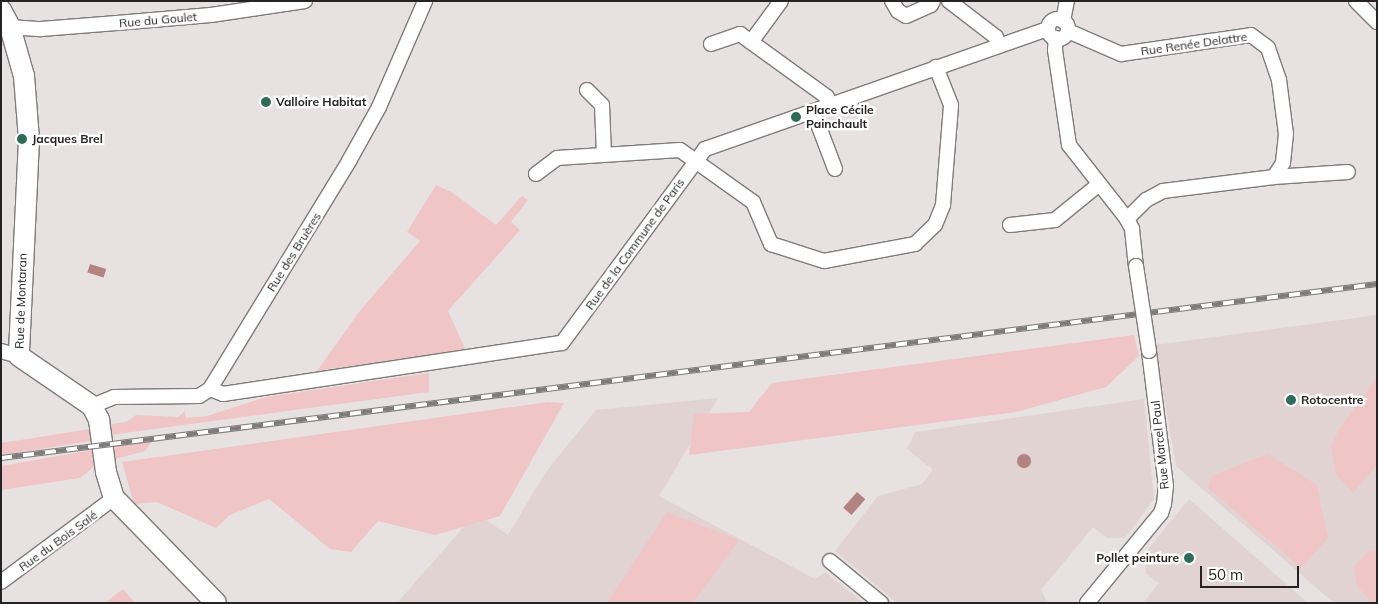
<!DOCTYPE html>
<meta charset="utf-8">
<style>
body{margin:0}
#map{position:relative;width:1378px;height:604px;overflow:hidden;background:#e7e2e1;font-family:Mulish,sans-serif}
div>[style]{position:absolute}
.built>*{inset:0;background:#e1d3d2}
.green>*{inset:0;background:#efc6c5;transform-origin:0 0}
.water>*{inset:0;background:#b38382;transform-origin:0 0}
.round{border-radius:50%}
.roads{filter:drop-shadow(1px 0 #807b7b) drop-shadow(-1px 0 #807b7b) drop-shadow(0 1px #807b7b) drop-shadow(0 -1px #807b7b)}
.street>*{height:14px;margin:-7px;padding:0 7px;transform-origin:7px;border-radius:7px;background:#fff}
.street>.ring{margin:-7px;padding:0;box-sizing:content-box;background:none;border:14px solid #fff;border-radius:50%}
.secondary>*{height:20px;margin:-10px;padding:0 10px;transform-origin:10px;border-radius:10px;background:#fff}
.rail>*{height:5.5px;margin-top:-2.75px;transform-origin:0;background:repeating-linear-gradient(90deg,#fff 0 11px,#7e7b7b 0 22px);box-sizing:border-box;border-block:1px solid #7e7b7b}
.bridges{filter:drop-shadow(1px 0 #807b7b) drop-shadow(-1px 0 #807b7b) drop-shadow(0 1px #807b7b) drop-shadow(0 -1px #807b7b)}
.street-bridge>*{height:14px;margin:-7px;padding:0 7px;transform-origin:7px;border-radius:7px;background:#fff}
.dots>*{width:14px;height:14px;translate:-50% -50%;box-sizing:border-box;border:2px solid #fff;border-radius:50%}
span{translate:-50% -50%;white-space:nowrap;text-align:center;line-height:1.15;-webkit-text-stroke:4.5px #fff;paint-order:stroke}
.street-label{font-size:12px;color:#252323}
.poi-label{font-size:12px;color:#252323;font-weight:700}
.left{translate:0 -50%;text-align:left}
.right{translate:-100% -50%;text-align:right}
.frame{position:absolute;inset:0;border:2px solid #252323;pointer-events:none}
.scale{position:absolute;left:1200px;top:566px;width:99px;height:22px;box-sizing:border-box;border:2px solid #252323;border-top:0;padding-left:6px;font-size:15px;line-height:18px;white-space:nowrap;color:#252323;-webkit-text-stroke:4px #fff;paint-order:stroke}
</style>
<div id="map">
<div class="built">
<i style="clip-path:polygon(1377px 315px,1377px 603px,1334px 603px,1176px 466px,1155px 345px)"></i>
<i style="clip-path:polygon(718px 398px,659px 496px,815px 579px,825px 572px,864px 603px,397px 603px,476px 513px,508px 535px,545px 473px,596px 410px)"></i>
<i style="clip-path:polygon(1144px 399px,1154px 499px,1125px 538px,1107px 538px,1093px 527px,1041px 590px,1048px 603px,897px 603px,835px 551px,878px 496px,922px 484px,933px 470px,907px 449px,915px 432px)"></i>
<i style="clip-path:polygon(1189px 499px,1308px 603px,1143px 603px,1159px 583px,1146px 574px,1144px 554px)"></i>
</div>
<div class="green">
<i style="clip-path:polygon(436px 185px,453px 193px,496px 225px,522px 196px,528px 200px,511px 222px,520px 230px,448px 311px,466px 351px,317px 371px,359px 312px,420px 241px,407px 232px)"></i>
<i style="clip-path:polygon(1134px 335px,1139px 356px,1106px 387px,1016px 412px,689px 455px,694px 414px,749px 412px,772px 383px)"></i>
<i style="clip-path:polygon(429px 373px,429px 392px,110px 435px,111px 424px,126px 422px,136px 415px,178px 417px,185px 411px,186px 418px,207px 416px,266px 397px)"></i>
<i style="clip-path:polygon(1377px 377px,1377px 465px,1353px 493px,1335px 473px,1331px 447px,1338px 431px)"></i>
<i style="clip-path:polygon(548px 402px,564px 403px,500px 516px,435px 535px,378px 521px,351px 552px,330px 549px,269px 499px,230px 515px,216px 528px,157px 502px,134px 504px,122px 462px)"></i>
<i style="left:90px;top:429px;width:12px;height:90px;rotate:81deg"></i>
<i style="clip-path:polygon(152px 441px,145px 451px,115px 459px,114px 446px)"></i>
<i style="clip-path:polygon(92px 450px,95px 466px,80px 478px,1px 490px,1px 466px)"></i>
<i style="clip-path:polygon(1268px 454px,1317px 485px,1328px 538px,1301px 568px,1208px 488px,1213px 475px)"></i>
<i style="clip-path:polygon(667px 512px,739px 540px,693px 603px,607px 603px)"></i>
<i style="clip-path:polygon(1370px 550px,1377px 551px,1377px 603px,1372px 603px,1357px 586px,1354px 566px)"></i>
<i style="clip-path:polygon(123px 589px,135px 603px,104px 603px)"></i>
</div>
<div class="water">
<i style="left:90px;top:264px;width:17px;height:9px;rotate:17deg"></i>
<i class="round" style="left:1017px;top:454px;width:14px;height:14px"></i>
<i style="left:857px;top:492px;width:11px;height:21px;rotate:41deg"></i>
</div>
<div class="roads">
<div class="street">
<i style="left:892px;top:1px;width:12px;rotate:59deg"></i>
<i style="left:898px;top:11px;width:9px;rotate:32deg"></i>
<i style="left:906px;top:16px;width:27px;rotate:-24deg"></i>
<i style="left:931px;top:5px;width:4px;rotate:-63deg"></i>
<i style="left:949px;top:1px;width:59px;rotate:37.5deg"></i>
<i style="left:996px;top:37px;width:8px;rotate:76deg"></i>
<i style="left:1356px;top:1px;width:30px;rotate:45deg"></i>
<i class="ring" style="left:1048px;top:19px;width:6px;height:6px"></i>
<i style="left:1063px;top:21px;width:20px;rotate:-79deg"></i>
<i style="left:10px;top:27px;width:31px;rotate:4deg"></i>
<i style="left:41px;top:29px;width:76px;rotate:-4.5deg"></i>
<i style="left:117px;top:23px;width:94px;rotate:-4.9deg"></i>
<i style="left:211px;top:15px;width:95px;rotate:-8.5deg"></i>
<i style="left:1068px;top:31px;width:58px;rotate:23.5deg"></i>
<i style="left:1121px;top:54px;width:131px;rotate:-8.3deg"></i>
<i style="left:1251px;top:35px;width:21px;rotate:37deg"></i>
<i style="left:1268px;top:48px;width:34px;rotate:71deg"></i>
<i style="left:1279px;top:80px;width:54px;rotate:82.6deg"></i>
<i style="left:1286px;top:134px;width:29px;rotate:96deg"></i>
<i style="left:1283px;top:163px;width:17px;rotate:123deg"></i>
<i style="left:1274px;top:177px;width:112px;rotate:172.8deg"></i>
<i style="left:1163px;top:191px;width:19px;rotate:152deg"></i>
<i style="left:1146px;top:200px;width:27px;rotate:135deg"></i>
<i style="left:1056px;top:38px;width:12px;rotate:95deg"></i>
<i style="left:1055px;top:50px;width:96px;rotate:81.6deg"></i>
<i style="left:1069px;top:145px;width:94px;rotate:51.9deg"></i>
<i style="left:1127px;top:219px;width:11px;rotate:63deg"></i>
<i style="left:1132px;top:229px;width:37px;rotate:84deg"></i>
<i style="left:751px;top:42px;width:51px;rotate:-53.8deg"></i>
<i style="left:711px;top:44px;width:31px;rotate:-19deg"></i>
<i style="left:740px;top:34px;width:107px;rotate:35.9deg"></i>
<i style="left:827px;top:97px;width:9px;rotate:69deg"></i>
<i style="left:587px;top:90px;width:21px;rotate:45deg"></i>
<i style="left:602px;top:105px;width:49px;rotate:87.7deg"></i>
<i style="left:813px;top:111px;width:62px;rotate:69.2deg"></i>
<i style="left:536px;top:174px;width:26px;rotate:-37deg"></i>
<i style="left:557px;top:158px;width:123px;rotate:-3.7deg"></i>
<i style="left:680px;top:150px;width:90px;rotate:35.5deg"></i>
<i style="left:753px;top:202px;width:46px;rotate:66.8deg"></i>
<i style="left:771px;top:244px;width:56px;rotate:17.8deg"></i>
<i style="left:824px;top:261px;width:93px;rotate:-10.6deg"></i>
<i style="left:915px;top:244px;width:28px;rotate:-44deg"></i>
<i style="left:935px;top:225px;width:22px;rotate:-68deg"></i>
<i style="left:943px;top:205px;width:100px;rotate:-85.4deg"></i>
<i style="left:951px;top:105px;width:41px;rotate:-111.5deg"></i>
<i style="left:1274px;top:177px;width:74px;rotate:-3.9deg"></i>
<i style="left:1010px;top:225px;width:45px;rotate:-6.3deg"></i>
<i style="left:1055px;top:220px;width:55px;rotate:-39.1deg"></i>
<i style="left:1px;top:351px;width:19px;rotate:16deg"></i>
<i style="left:210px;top:389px;width:14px;rotate:21deg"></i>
<i style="left:223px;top:394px;width:343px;rotate:-8.6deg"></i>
<i style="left:562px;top:343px;width:241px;rotate:-53.6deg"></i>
<i style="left:705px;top:149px;width:363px;rotate:-19.3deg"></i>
<i style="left:92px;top:406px;width:24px;rotate:-22deg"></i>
<i style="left:114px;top:397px;width:85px;rotate:-0.7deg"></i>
<i style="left:199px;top:396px;width:13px;rotate:-32deg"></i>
<i style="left:210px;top:389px;width:267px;rotate:-58.6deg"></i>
<i style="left:349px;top:161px;width:62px;rotate:-60.9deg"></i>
<i style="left:379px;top:107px;width:116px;rotate:-66.5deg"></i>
<i style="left:830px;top:561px;width:66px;rotate:39.5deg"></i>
<i style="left:1px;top:582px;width:141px;rotate:-36.6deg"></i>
<i style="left:1087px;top:603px;width:117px;rotate:-50.6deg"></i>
<i style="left:1161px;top:513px;width:9px;rotate:-72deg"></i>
<i style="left:1164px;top:504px;width:18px;rotate:-84deg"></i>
<i style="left:1166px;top:486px;width:136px;rotate:-97.2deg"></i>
</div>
<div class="secondary">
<i style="left:1px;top:10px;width:19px;rotate:62deg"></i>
<i style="left:10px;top:27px;width:51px;rotate:74.1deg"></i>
<i style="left:24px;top:76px;width:64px;rotate:85.5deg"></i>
<i style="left:29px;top:140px;width:216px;rotate:92.7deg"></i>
<i style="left:19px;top:356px;width:88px;rotate:34.4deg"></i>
<i style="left:92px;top:406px;width:16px;rotate:63deg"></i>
<i style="left:99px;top:420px;width:52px;rotate:82.3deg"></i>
<i style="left:106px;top:472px;width:27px;rotate:73deg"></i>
<i style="left:114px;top:498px;width:146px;rotate:45.8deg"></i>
</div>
</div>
<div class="rail">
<i style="left:1px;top:458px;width:1387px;rotate:-7.21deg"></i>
</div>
<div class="bridges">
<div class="street-bridge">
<i style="left:1136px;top:266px;width:86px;rotate:81.3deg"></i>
</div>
</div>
<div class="dots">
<i style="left:266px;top:102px;background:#2e6c59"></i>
<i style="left:796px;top:117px;background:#2e6c59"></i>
<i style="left:22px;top:139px;background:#2e6c59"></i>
<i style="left:1291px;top:400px;background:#2e6c59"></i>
<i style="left:1189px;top:558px;background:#2e6c59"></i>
</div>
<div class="street-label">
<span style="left:158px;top:20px;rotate:-5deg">Rue du Goulet</span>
<span style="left:1194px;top:44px;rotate:-8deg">Rue Renée Delattre</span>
<span style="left:635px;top:244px;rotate:-54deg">Rue de la Commune de Paris</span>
<span style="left:294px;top:252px;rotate:-58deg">Rue des Bruères</span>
<span style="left:21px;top:301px;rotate:-88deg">Rue de Montaran</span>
<span style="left:1160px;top:445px;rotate:-96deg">Rue Marcel Paul</span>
<span style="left:58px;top:541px;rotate:-36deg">Rue du Bois Salé</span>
</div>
<div class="poi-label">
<span class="left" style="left:276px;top:102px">Valloire Habitat</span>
<span class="left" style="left:806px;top:117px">Place Cécile<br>Painchault</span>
<span class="left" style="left:32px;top:139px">Jacques Brel</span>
<span class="left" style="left:1301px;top:400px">Rotocentre</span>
<span class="right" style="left:1179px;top:558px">Pollet peinture</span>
</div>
<div class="frame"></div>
<div class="scale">50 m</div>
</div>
